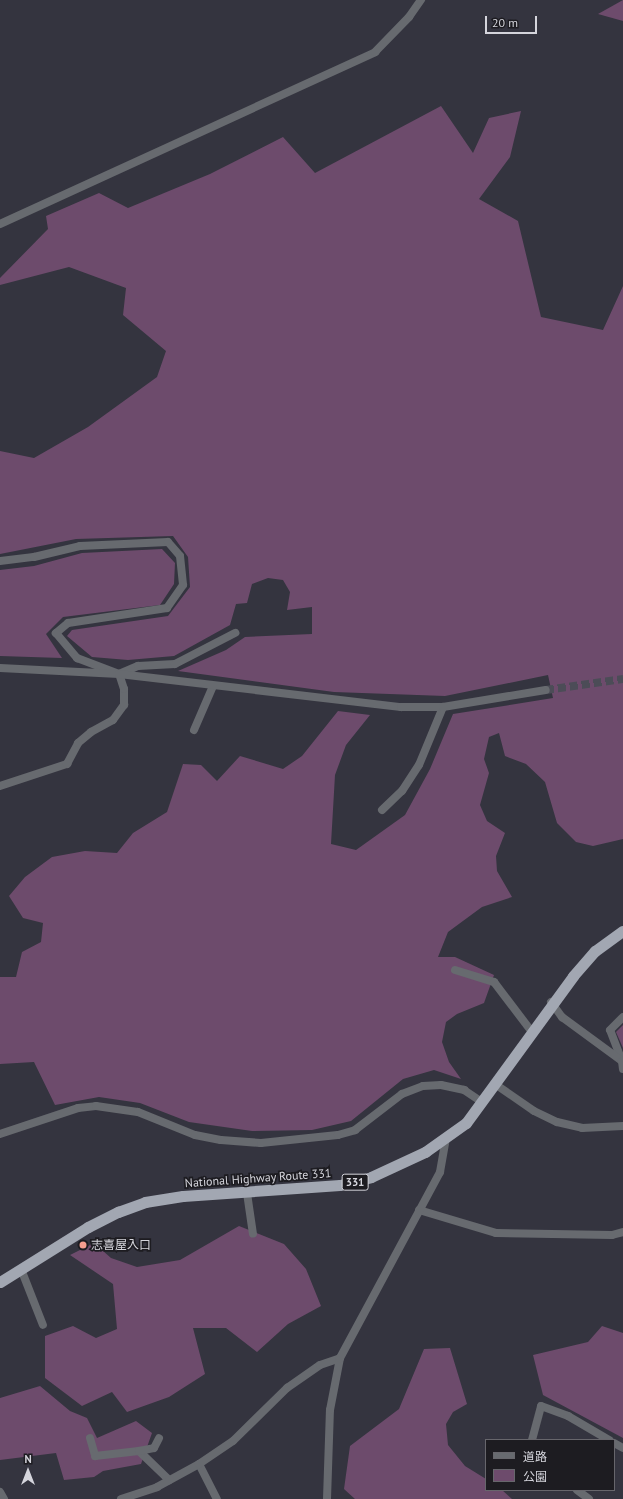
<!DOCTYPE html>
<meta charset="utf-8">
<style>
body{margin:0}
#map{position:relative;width:623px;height:1499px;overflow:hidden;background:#34343f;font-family:"PT Sans","Noto Sans JP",sans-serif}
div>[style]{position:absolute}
.green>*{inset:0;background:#6d4b6c}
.tertiary-tunnel>*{height:8px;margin-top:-4px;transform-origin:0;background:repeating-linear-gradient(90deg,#4c4c57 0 8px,transparent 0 12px)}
.service>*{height:8px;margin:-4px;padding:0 4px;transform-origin:4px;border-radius:4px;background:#676a6f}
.minor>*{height:8px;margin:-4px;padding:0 4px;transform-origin:4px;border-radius:4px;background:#676a6f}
.tertiary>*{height:8px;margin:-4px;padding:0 4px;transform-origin:4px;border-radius:4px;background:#676a6f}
.trunk>*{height:11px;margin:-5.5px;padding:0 5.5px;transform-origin:5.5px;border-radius:5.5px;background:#a2a7b2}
.dots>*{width:11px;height:11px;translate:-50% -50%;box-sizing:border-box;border:2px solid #1d1c21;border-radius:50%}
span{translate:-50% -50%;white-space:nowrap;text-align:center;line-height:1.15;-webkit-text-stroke:3.5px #1d1c21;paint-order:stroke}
.shield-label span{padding:1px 3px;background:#1d1c21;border:1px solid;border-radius:3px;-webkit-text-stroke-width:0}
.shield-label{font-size:11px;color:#d5d5dc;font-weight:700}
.street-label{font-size:12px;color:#d5d5dc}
.poi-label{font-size:12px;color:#d5d5dc}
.left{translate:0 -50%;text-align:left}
.legend{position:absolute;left:485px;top:1439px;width:130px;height:52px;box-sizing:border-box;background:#1d1c21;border:1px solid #67666c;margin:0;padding:5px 7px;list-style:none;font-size:12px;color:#d5d5dc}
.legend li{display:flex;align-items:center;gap:8px;height:20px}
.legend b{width:20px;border:1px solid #67666c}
.north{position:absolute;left:8px;top:1451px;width:40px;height:40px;-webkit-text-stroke:3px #1d1c21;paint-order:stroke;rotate:0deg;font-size:11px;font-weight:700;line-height:16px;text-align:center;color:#d5d5dc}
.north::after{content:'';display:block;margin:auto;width:14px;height:18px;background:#d5d5dc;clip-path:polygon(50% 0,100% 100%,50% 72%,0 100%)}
.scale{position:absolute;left:485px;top:16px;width:52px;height:18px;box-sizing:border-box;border:2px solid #d5d5dc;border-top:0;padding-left:5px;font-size:12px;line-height:14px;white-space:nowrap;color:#d5d5dc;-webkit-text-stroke:3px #1d1c21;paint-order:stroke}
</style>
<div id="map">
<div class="green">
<i style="clip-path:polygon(623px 0,623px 21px,598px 14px)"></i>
<i style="clip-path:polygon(441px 106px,473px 153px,489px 118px,521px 111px,510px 157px,479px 199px,518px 221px,541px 317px,603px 330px,623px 286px,623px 839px,593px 846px,576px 842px,557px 823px,545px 782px,526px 764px,505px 756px,499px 733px,489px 737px,484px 759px,489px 773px,480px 805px,487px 821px,505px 833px,496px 856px,497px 871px,512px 897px,482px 907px,448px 932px,438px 957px,455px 957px,494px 975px,484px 1003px,457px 1014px,446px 1022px,442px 1042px,449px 1062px,461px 1079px,434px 1070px,403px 1079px,351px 1121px,312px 1130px,252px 1131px,189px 1122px,140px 1103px,99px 1097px,55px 1105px,34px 1062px,0 1064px,0 977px,16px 977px,22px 952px,41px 942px,43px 923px,23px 918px,9px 896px,25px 877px,52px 857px,85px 851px,117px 853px,133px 833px,167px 812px,183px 764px,201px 765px,217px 781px,240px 756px,283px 769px,302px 756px,338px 711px,370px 715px,346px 745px,335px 775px,331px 844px,356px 850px,405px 815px,430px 769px,453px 714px,553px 698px,548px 675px,445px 696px,334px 692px,178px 671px,226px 650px,245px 637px,312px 634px,312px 607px,287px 610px,290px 592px,283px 580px,268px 578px,252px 584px,247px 603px,236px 604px,230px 625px,174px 656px,128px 660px,92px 657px,67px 636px,72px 630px,168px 616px,190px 587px,188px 557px,173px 536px,76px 539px,0 554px,0 451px,34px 458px,88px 427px,157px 377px,166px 351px,123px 315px,126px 288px,69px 267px,0 285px,0 278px,48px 229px,46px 216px,99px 193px,128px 208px,210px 174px,283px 137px,315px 173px)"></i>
<i style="clip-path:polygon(162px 549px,175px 563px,174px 584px,160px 605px,63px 617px,46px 634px,62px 658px,0 656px,0 570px,34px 566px,82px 553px)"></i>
<i style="clip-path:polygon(623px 1025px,623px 1048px,616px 1032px)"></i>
<i style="clip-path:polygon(239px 1226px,284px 1244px,306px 1269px,321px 1306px,288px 1324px,257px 1352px,226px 1328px,193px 1328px,205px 1374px,169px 1397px,127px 1412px,112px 1392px,82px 1406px,45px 1378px,45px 1336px,73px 1326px,96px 1338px,117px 1329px,113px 1284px,70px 1255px,94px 1243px,111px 1258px,137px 1267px,180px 1260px)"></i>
<i style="clip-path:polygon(602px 1326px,623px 1333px,623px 1438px,543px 1395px,533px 1355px,588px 1342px)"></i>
<i style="clip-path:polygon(450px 1348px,467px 1404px,453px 1412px,446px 1424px,448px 1445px,465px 1466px,486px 1479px,486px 1490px,502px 1490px,512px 1499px,355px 1499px,344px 1489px,350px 1446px,399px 1409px,424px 1349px)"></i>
<i style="clip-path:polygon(40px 1386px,70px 1411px,87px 1418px,97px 1438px,136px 1421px,152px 1433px,141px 1464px,103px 1471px,94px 1477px,64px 1480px,56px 1453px,0 1460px,0 1398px)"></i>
</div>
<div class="tertiary-tunnel">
<i style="left:546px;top:690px;width:78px;rotate:-8.1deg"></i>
</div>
<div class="service">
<i style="left:194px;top:730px;width:48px;rotate:-66.6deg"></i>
<i style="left:622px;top:1061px;width:33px;rotate:-111deg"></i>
<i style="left:610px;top:1030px;width:18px;rotate:-45deg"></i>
<i style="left:247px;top:1193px;width:41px;rotate:81.7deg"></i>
<i style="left:21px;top:1269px;width:60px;rotate:68.6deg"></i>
<i style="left:90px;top:1438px;width:19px;rotate:74deg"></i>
<i style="left:95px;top:1456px;width:44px;rotate:-6.5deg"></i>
<i style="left:139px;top:1451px;width:42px;rotate:44deg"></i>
<i style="left:139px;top:1451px;width:15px;rotate:-11deg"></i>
<i style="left:154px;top:1448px;width:11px;rotate:-63deg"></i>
</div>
<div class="minor">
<i style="left:0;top:224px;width:413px;rotate:-24.6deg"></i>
<i style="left:375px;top:52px;width:49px;rotate:-45.8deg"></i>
<i style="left:409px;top:17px;width:21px;rotate:-55deg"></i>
<i style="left:0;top:561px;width:34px;rotate:-7deg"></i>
<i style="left:34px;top:557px;width:47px;rotate:-13.4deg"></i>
<i style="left:80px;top:546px;width:88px;rotate:-2.6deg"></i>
<i style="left:168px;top:542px;width:18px;rotate:49deg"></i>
<i style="left:180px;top:556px;width:29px;rotate:84deg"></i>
<i style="left:183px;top:585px;width:28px;rotate:125deg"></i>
<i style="left:167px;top:608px;width:100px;rotate:171.4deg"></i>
<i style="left:68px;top:623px;width:16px;rotate:140deg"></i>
<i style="left:56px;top:633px;width:33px;rotate:50deg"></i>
<i style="left:77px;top:658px;width:45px;rotate:20.9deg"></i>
<i style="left:119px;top:674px;width:21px;rotate:-23deg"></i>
<i style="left:138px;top:666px;width:37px;rotate:-3deg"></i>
<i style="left:175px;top:664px;width:68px;rotate:-27.3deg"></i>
<i style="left:0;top:786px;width:71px;rotate:-18.2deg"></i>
<i style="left:67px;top:764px;width:24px;rotate:-62deg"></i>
<i style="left:78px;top:743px;width:17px;rotate:-40deg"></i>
<i style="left:91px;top:732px;width:25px;rotate:-29deg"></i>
<i style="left:113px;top:720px;width:19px;rotate:-54deg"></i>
<i style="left:124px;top:705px;width:16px;rotate:-90deg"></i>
<i style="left:124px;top:689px;width:16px;rotate:-108deg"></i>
<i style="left:382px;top:810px;width:28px;rotate:-44deg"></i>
<i style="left:402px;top:791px;width:31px;rotate:-57deg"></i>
<i style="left:419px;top:765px;width:63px;rotate:-67.5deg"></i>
<i style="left:455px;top:970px;width:41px;rotate:17.1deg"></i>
<i style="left:494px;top:982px;width:63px;rotate:52.8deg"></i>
<i style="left:551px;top:1002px;width:19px;rotate:54deg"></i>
<i style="left:562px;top:1017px;width:74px;rotate:36.3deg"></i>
<i style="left:622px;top:1061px;width:8px;rotate:83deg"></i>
<i style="left:495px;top:1084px;width:47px;rotate:34.7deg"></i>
<i style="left:534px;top:1111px;width:25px;rotate:26deg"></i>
<i style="left:557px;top:1122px;width:26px;rotate:13deg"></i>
<i style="left:582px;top:1128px;width:41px;rotate:-2.8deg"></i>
<i style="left:0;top:1134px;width:82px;rotate:-18.4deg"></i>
<i style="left:78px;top:1108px;width:18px;rotate:-6deg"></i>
<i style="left:96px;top:1106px;width:42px;rotate:8.1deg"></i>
<i style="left:138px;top:1112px;width:61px;rotate:22deg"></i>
<i style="left:195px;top:1135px;width:26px;rotate:11deg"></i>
<i style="left:221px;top:1140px;width:40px;rotate:4.3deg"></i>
<i style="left:261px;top:1143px;width:77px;rotate:-5.9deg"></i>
<i style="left:338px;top:1135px;width:18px;rotate:-16deg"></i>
<i style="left:355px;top:1130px;width:59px;rotate:-37.5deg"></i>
<i style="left:402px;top:1094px;width:22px;rotate:-21deg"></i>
<i style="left:423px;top:1086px;width:18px;rotate:-3deg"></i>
<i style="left:441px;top:1085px;width:24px;rotate:12deg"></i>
<i style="left:464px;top:1090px;width:22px;rotate:34deg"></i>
<i style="left:419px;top:1210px;width:80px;rotate:16.6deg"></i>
<i style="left:496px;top:1233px;width:116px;rotate:1deg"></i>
<i style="left:612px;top:1235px;width:11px;rotate:-15deg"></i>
<i style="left:532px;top:1440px;width:35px;rotate:-75deg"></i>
<i style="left:541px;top:1406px;width:29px;rotate:20deg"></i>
<i style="left:568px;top:1416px;width:48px;rotate:30.3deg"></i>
<i style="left:614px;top:1443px;width:10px;rotate:29deg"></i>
<i style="left:199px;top:1464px;width:39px;rotate:63deg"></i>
<i style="left:577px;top:1490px;width:15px;rotate:37deg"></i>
<i style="left:0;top:1492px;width:8px;rotate:60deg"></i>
<i style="left:121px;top:1499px;width:38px;rotate:-18deg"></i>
<i style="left:157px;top:1487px;width:48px;rotate:-28.7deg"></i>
<i style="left:199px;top:1464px;width:41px;rotate:-34.1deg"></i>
<i style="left:233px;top:1441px;width:76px;rotate:-44.5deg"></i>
<i style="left:287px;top:1388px;width:40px;rotate:-34.9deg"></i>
<i style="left:320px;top:1365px;width:21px;rotate:-19deg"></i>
<i style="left:327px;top:1499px;width:89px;rotate:-88.1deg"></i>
<i style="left:330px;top:1410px;width:53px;rotate:-79.1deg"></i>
<i style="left:340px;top:1358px;width:211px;rotate:-61.7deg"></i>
<i style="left:440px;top:1172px;width:34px;rotate:-80deg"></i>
</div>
<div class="tertiary">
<i style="left:0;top:668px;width:119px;rotate:2.9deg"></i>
<i style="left:119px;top:674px;width:284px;rotate:6.7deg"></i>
<i style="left:401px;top:707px;width:42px"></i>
<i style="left:443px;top:707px;width:104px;rotate:-9.4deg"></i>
</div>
<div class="trunk">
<i style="left:0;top:1282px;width:104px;rotate:-32deg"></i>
<i style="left:88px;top:1227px;width:34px;rotate:-27deg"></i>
<i style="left:118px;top:1212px;width:29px;rotate:-20deg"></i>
<i style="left:145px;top:1202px;width:38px;rotate:-9deg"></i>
<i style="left:183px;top:1196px;width:157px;rotate:-4deg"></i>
<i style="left:340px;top:1185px;width:32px;rotate:-14deg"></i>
<i style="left:371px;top:1177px;width:60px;rotate:-24.8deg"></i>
<i style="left:425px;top:1152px;width:50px;rotate:-35.3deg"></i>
<i style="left:466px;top:1123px;width:182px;rotate:-53.9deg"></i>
<i style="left:573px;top:976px;width:33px;rotate:-49deg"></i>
<i style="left:595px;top:951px;width:34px;rotate:-36deg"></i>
</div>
<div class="dots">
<i style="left:83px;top:1245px;background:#f59d8e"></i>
</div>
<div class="shield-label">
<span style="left:355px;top:1182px">331</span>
</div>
<div class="street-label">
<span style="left:258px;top:1178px;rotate:-4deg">National Highway Route 331</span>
</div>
<div class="poi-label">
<span class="left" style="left:91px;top:1245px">志喜屋入口</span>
</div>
<ul class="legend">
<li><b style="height:5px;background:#676a6f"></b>道路</li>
<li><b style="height:11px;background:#6d4b6c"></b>公園</li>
</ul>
<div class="north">N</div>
<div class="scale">20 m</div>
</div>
